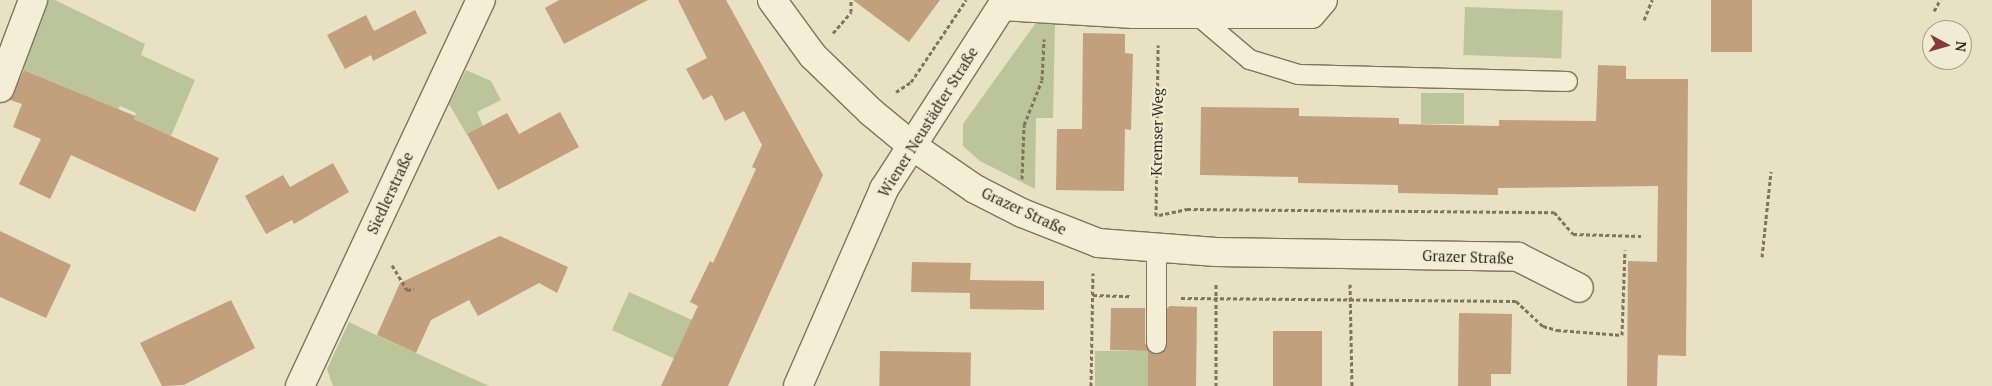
<!DOCTYPE html>
<meta charset="utf-8">
<style>
body{margin:0}
#map{position:relative;width:1992px;height:386px;overflow:hidden;background:#e8e1c4;font-family:"PT Serif",serif}
div>[style]{position:absolute}
.green>*{inset:0;background:#bcc599;transform-origin:0 0}
.building>*{inset:0;background:#c2a07e;transform-origin:0 0}
.path>*{height:3px;margin-top:-1.5px;transform-origin:0;background:repeating-linear-gradient(90deg,#81735d 0 4px,transparent 0 6.5px)}
.roads{filter:drop-shadow(1px 0 #81735d) drop-shadow(-1px 0 #81735d) drop-shadow(0 1px #81735d) drop-shadow(0 -1px #81735d)}
.service>*{height:19px;margin:-9.5px;padding:0 9.5px;transform-origin:9.5px;border-radius:9.5px;background:#f4eed6}
.minor>*{height:28px;margin:-14px;padding:0 14px;transform-origin:14px;border-radius:14px;background:#f4eed6}
span{translate:-50% -50%;white-space:nowrap;text-align:center;line-height:1.15;-webkit-text-stroke:4.5px #f1ebd3;paint-order:stroke}
.street-label{font-size:15px;color:#332a1f}
.north{position:absolute;left:1922px;top:20px;width:50px;height:50px;box-sizing:border-box;background:#f1ebd3;border:1px solid #a59e8b;border-radius:50%;rotate:96deg;font-size:14px;font-weight:700;line-height:20px;text-align:center;color:#332a1f}
.north::after{content:'';display:block;margin:auto;width:18px;height:22px;background:#893a34;clip-path:polygon(50% 0,100% 100%,50% 72%,0 100%)}
</style>
<div id="map">
<div class="green">
<i style="clip-path:polygon(44px 0,55px 0,145px 44px,141px 55px,195px 80px,171px 136px,134px 119px,136px 113px,120px 106px,118px 109px,20px 68px)"></i>
<i style="left:1465px;top:7px;width:98px;height:48px;rotate:2deg"></i>
<i style="clip-path:polygon(1055px 23px,1053px 118px,1036px 118px,1035px 189px,980px 161px,963px 146px,963px 124px,1035px 24px)"></i>
<i style="clip-path:polygon(466px 70px,491px 81px,501px 100px,477px 112px,483px 126px,467px 135px,449px 104px)"></i>
<i style="left:1421px;top:93px;width:43px;height:31px"></i>
<i style="clip-path:polygon(629px 292px,717px 331px,675px 359px,612px 330px)"></i>
<i style="clip-path:polygon(349px 322px,376px 335px,489px 386px,333px 386px,327px 369px)"></i>
<i style="left:1095px;top:351px;width:53px;height:35px"></i>
</div>
<div class="building">
<i style="clip-path:polygon(559px 0,648px 0,564px 44px,545px 8px)"></i>
<i style="clip-path:polygon(678px 0,726px 0,823px 175px,728px 386px,661px 386px,698px 306px,690px 302px,710px 261px,713px 263px,756px 169px,752px 167px,762px 145px,744px 111px,725px 121px,712px 95px,703px 100px,686px 69px,707px 58px)"></i>
<i style="clip-path:polygon(853px 0,940px 0,909px 42px)"></i>
<i style="left:1711px;top:0;width:41px;height:52px"></i>
<i style="clip-path:polygon(415px 10px,427px 33px,373px 61px,371px 55px,345px 69px,327px 35px,366px 15px,374px 31px)"></i>
<i style="clip-path:polygon(1083px 33px,1125px 34px,1125px 53px,1133px 54px,1131px 130px,1125px 129px,1124px 191px,1056px 190px,1057px 129px,1082px 129px)"></i>
<i style="clip-path:polygon(1598px 65px,1626px 66px,1626px 79px,1688px 79px,1686px 356px,1658px 355px,1657px 386px,1627px 386px,1628px 261px,1657px 262px,1658px 186px,1498px 188px,1498px 195px,1398px 193px,1398px 185px,1298px 183px,1298px 177px,1200px 175px,1201px 107px,1299px 108px,1299px 116px,1399px 118px,1399px 124px,1499px 126px,1499px 120px,1596px 121px)"></i>
<i style="clip-path:polygon(24px 70px,135px 116px,134px 119px,219px 158px,195px 212px,71px 155px,50px 199px,19px 184px,41px 139px,13px 127px,22px 104px,10px 100px)"></i>
<i style="clip-path:polygon(560px 112px,579px 147px,498px 190px,467px 134px,507px 113px,519px 134px)"></i>
<i style="clip-path:polygon(333px 163px,349px 192px,294px 224px,292px 220px,266px 234px,245px 196px,283px 175px,290px 187px)"></i>
<i style="clip-path:polygon(0 231px,71px 265px,46px 318px,0 297px)"></i>
<i style="clip-path:polygon(500px 236px,568px 267px,557px 293px,539px 283px,478px 316px,469px 300px,431px 320px,416px 353px,377px 335px,400px 283px)"></i>
<i style="clip-path:polygon(912px 262px,971px 263px,970px 280px,1044px 281px,1044px 310px,970px 309px,970px 293px,911px 292px)"></i>
<i style="clip-path:polygon(231px 300px,255px 348px,184px 385px,162px 386px,140px 343px)"></i>
<i style="clip-path:polygon(1170px 306px,1197px 307px,1196px 386px,1148px 386px,1148px 351px,1110px 350px,1111px 308px,1145px 308px,1145px 343px,1150px 352px,1156px 354px,1166px 348px,1167px 308px)"></i>
<i style="clip-path:polygon(1459px 313px,1512px 314px,1511px 374px,1491px 374px,1491px 386px,1458px 386px)"></i>
<i style="left:1273px;top:331px;width:49px;height:55px"></i>
<i style="left:880px;top:351px;width:91px;height:35px;rotate:1deg"></i>
</div>
<div class="path">
<i style="left:1934px;top:11px;width:13px;rotate:-61deg"></i>
<i style="left:1644px;top:20px;width:22px;rotate:-68deg"></i>
<i style="left:833px;top:33px;width:28px;rotate:-49deg"></i>
<i style="left:851px;top:12px;width:12px;rotate:-90deg"></i>
<i style="left:896px;top:92px;width:18px;rotate:-34deg"></i>
<i style="left:911px;top:82px;width:99px;rotate:-56.1deg"></i>
<i style="left:1022px;top:179px;width:54px;rotate:-87.9deg"></i>
<i style="left:1024px;top:125px;width:48px;rotate:-68.2deg"></i>
<i style="left:1042px;top:80px;width:41px;rotate:-87.2deg"></i>
<i style="left:1159px;top:215px;width:29px;rotate:-12deg"></i>
<i style="left:1187px;top:209px;width:367px;rotate:0.5deg"></i>
<i style="left:1554px;top:212px;width:29px;rotate:49deg"></i>
<i style="left:1573px;top:234px;width:68px;rotate:1.7deg"></i>
<i style="left:1156px;top:216px;width:171px;rotate:-89.3deg"></i>
<i style="left:1762px;top:257px;width:86px;rotate:-84deg"></i>
<i style="left:392px;top:265px;width:29px;rotate:59deg"></i>
<i style="left:407px;top:290px;width:7px;rotate:-8deg"></i>
<i style="left:1350px;top:284px;width:102px;rotate:88.9deg"></i>
<i style="left:1093px;top:295px;width:37px;rotate:2deg"></i>
<i style="left:1181px;top:298px;width:335px;rotate:0.5deg"></i>
<i style="left:1516px;top:301px;width:37px;rotate:43deg"></i>
<i style="left:1543px;top:326px;width:15px;rotate:16deg"></i>
<i style="left:1557px;top:330px;width:65px;rotate:4.4deg"></i>
<i style="left:1622px;top:335px;width:85px;rotate:-88deg"></i>
<i style="left:1091px;top:386px;width:113px;rotate:-89deg"></i>
<i style="left:1216px;top:386px;width:103px;rotate:-90deg"></i>
</div>
<div class="roads">
<div class="service">
<i style="left:1196px;top:14px;width:70px;rotate:40.3deg"></i>
<i style="left:1249px;top:59px;width:51px;rotate:17deg"></i>
<i style="left:1298px;top:74px;width:269px;rotate:1.5deg"></i>
<i style="left:1156px;top:343px;width:93px;rotate:-90deg"></i>
</div>
<div class="minor">
<i style="left:772px;top:0;width:69px;rotate:53.8deg"></i>
<i style="left:813px;top:56px;width:81px;rotate:44deg"></i>
<i style="left:871px;top:112px;width:52px;rotate:39.5deg"></i>
<i style="left:911px;top:145px;width:78px;rotate:34.5deg"></i>
<i style="left:975px;top:189px;width:53px;rotate:27.1deg"></i>
<i style="left:1022px;top:213px;width:82px;rotate:21.5deg"></i>
<i style="left:1098px;top:243px;width:118px;rotate:4.4deg"></i>
<i style="left:1216px;top:252px;width:302px;rotate:0.9deg"></i>
<i style="left:1518px;top:257px;width:68px;rotate:26.9deg"></i>
<i style="left:1002px;top:6px;width:132px;rotate:3.5deg"></i>
<i style="left:1134px;top:14px;width:177px"></i>
<i style="left:1311px;top:14px;width:18px;rotate:-49deg"></i>
<i style="left:0;top:88px;width:94px;rotate:-69.4deg"></i>
<i style="left:300px;top:386px;width:426px;rotate:-64.9deg"></i>
<i style="left:798px;top:386px;width:215px;rotate:-66.4deg"></i>
<i style="left:884px;top:189px;width:225px;rotate:-57.2deg"></i>
</div>
</div>
<div class="street-label">
<span style="left:928px;top:122px;rotate:-58deg">Wiener Neustädter Straße</span>
<span style="left:1157px;top:132px;rotate:-89deg">Kremser Weg</span>
<span style="left:390px;top:193px;rotate:-65deg">Siedlerstraße</span>
<span style="left:1024px;top:211px;rotate:25deg">Grazer Straße</span>
<span style="left:1468px;top:257px;rotate:2deg">Grazer Straße</span>
</div>
<div class="north">N</div>
</div>
